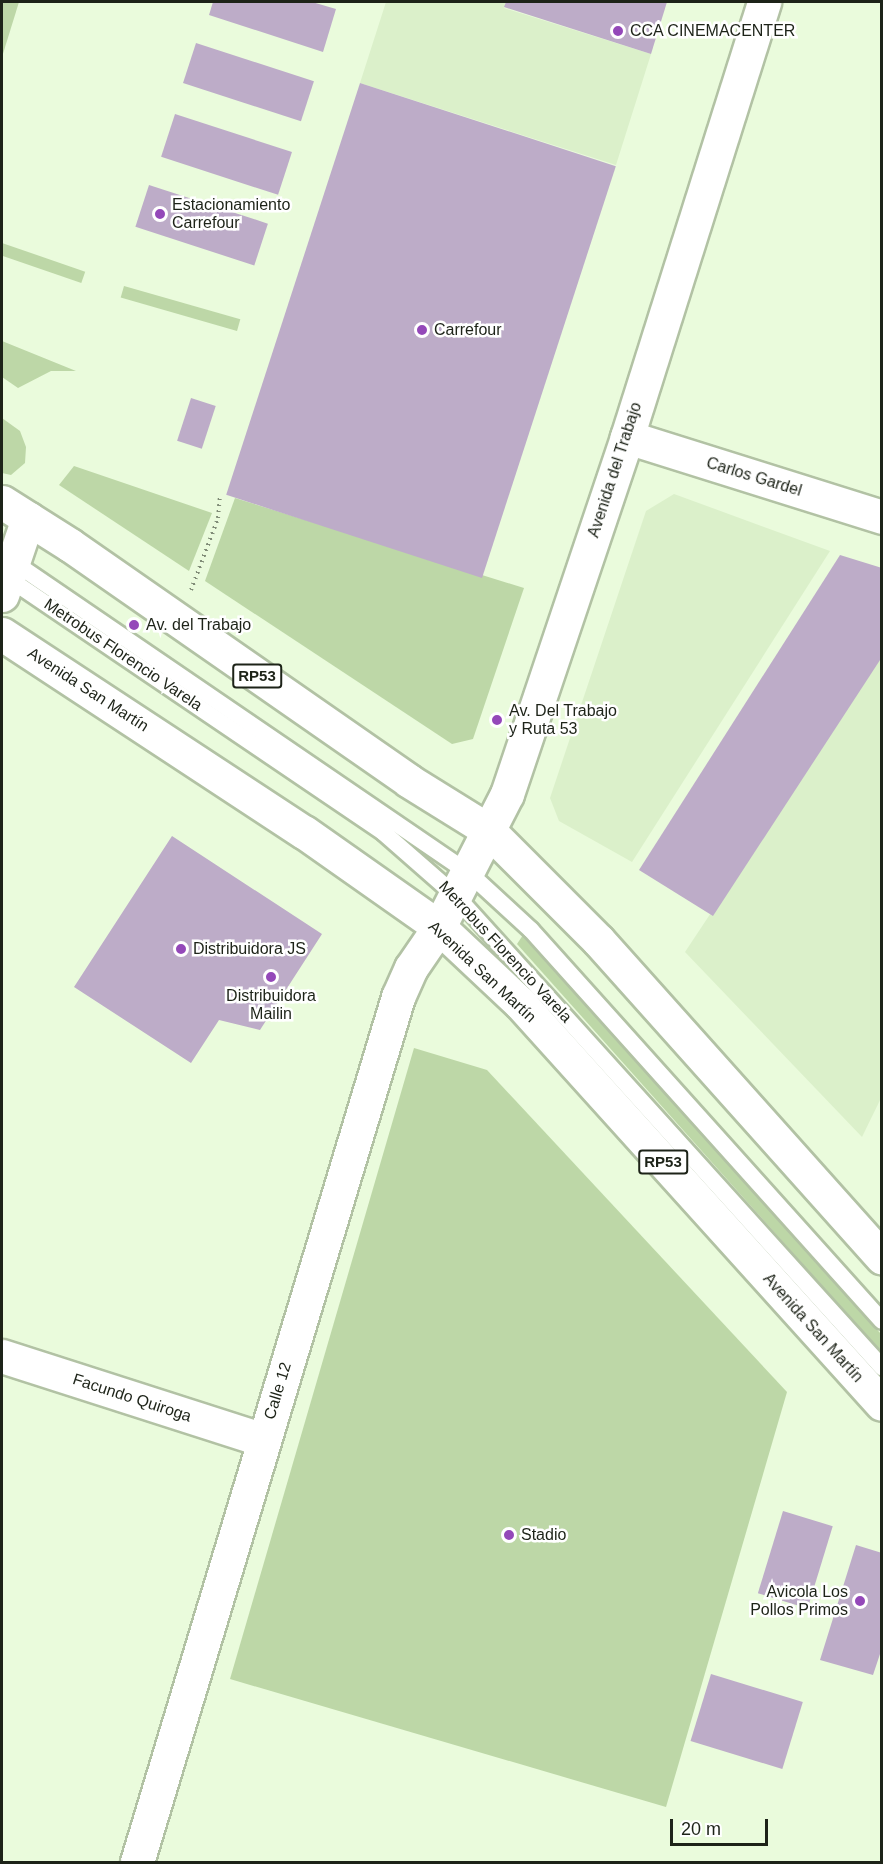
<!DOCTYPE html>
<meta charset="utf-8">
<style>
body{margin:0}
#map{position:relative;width:883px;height:1864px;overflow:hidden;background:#eafbdc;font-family:Helvetica,sans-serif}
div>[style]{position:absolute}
.built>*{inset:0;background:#dbf0ca}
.green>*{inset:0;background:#bdd7a7;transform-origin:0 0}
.building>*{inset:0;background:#bdacc8;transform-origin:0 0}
.path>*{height:4px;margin-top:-2px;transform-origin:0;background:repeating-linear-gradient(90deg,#808c77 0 1.5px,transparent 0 6px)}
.roads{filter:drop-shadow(2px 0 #b2c2a4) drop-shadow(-2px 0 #b2c2a4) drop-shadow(0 2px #b2c2a4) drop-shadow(0 -2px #b2c2a4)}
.service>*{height:16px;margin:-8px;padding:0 8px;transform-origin:8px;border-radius:8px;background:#fff}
.minor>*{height:33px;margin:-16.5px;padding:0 16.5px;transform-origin:16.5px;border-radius:16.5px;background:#fff}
.secondary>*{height:33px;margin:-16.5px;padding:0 16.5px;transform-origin:16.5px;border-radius:16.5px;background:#fff}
.primary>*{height:33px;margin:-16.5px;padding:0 16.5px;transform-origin:16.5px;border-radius:16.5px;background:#fff}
.dots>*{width:16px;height:16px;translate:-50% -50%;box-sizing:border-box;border:3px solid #fff;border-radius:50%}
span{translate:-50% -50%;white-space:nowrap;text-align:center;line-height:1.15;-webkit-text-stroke:5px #fff;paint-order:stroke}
.shield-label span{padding:2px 4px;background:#fff;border:2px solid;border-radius:4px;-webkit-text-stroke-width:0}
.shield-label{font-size:15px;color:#1d2318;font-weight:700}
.poi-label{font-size:16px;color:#1d2318}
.left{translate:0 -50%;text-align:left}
.right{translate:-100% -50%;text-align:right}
.street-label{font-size:16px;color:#1d2318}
.frame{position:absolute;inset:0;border:3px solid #1d2318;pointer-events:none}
.scale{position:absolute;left:670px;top:1819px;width:98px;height:27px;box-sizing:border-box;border:3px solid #1d2318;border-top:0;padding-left:8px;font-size:18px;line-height:21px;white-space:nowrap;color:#1d2318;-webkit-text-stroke:4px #fff;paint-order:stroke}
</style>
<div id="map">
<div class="built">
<i style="clip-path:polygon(386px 2px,506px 2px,504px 8px,651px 54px,616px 165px,360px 83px)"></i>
<i style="clip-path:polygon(674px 494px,830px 551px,632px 862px,559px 821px,550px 798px,646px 511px)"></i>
<i style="clip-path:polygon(881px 657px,882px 1096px,862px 1137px,685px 952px)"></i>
</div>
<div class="green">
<i style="clip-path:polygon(2px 2px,19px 2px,2px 57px)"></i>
<i style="left:2px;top:243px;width:88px;height:12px;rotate:19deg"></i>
<i style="left:124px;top:286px;width:121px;height:12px;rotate:16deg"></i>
<i style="clip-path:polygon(2px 341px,76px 371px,51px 371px,18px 388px,2px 377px)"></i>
<i style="clip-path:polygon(2px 418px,20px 431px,26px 447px,25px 463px,11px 475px,2px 473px)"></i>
<i style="clip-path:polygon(74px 466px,212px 513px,189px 571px,59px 485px)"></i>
<i style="clip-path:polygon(235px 498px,524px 588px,473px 739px,452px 744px,205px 581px)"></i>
<i style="clip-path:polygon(523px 935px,881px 1334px,881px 1352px,517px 944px)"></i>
<i style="clip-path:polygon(414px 1048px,487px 1070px,787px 1392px,666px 1807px,230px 1679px)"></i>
</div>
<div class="building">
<i style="clip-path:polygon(213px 2px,312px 2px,336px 9px,323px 52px,209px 15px)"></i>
<i style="clip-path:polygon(506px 2px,667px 2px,651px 54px,504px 7px)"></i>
<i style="left:196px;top:43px;width:124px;height:42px;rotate:18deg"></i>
<i style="left:360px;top:83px;width:269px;height:433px;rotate:18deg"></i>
<i style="left:175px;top:114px;width:123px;height:45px;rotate:18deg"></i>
<i style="left:149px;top:185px;width:125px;height:44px;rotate:18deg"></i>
<i style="left:191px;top:398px;width:26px;height:45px;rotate:18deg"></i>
<i style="clip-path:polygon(840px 555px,882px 568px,882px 657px,713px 916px,639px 870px)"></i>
<i style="clip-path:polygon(172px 836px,322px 934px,260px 1030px,219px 1020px,191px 1063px,74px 987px)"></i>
<i style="left:783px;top:1511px;width:52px;height:86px;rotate:17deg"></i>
<i style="clip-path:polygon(856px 1545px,882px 1553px,882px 1648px,873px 1675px,820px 1660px)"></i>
<i style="left:711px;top:1674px;width:96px;height:70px;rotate:17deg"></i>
</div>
<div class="path">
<i style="left:191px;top:590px;width:77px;rotate:-69.4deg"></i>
<i style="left:218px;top:518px;width:24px;rotate:-85deg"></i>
</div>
<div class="roads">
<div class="service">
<i style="left:9px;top:559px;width:557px;rotate:34.32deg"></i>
<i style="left:469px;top:873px;width:84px;rotate:42.6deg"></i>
<i style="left:531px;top:930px;width:525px;rotate:48.09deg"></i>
<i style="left:5px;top:576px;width:458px;rotate:34.1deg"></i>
<i style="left:384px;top:833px;width:97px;rotate:41.2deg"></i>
<i style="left:457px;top:897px;width:634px;rotate:47.88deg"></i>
</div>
<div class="minor">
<i style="left:627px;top:437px;width:267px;rotate:17.4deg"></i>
<i style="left:2px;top:595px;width:81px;rotate:-71.3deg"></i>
<i style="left:2px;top:1356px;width:274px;rotate:17.8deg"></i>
<i style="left:137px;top:1862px;width:904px;rotate:-73.21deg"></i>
<i style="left:398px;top:997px;width:32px;rotate:-66deg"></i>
<i style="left:411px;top:968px;width:50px;rotate:-55.7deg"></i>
</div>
<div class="secondary">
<i style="left:439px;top:927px;width:149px;rotate:-62.9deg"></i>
<i style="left:507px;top:794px;width:377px;rotate:-71.4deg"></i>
<i style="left:627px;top:437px;width:456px;rotate:-72.5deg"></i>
</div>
<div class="primary">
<i style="left:2px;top:502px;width:80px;rotate:32.3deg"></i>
<i style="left:70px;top:545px;width:413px;rotate:34.8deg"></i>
<i style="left:409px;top:781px;width:93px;rotate:31.8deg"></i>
<i style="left:488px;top:830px;width:156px;rotate:45deg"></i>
<i style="left:598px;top:940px;width:426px;rotate:48.2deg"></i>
<i style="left:2px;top:634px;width:361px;rotate:33.3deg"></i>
<i style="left:304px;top:832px;width:165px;rotate:35.1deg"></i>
<i style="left:439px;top:927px;width:111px;rotate:43.2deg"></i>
<i style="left:520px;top:1003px;width:540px;rotate:47.93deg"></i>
</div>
</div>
<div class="dots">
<i style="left:618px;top:31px;background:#9448b9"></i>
<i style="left:160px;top:214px;background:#9448b9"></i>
<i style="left:422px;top:330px;background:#9448b9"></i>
<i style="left:134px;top:625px;background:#9448b9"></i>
<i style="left:497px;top:720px;background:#9448b9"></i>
<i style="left:181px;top:949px;background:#9448b9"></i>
<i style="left:271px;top:977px;background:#9448b9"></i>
<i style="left:509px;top:1535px;background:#9448b9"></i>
<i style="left:860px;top:1601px;background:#9448b9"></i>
</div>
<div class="shield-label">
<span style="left:257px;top:676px">RP53</span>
<span style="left:663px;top:1162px">RP53</span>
</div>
<div class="poi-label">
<span class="left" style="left:630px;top:31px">CCA CINEMACENTER</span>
<span class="left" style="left:172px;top:214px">Estacionamiento<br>Carrefour</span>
<span class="left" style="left:434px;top:330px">Carrefour</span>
<span class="left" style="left:146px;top:625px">Av. del Trabajo</span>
<span class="left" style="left:509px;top:720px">Av. Del Trabajo<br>y Ruta 53</span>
<span class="left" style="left:193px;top:949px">Distribuidora JS</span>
<span style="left:271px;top:1005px">Distribuidora<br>Mailin</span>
<span class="left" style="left:521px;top:1535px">Stadio</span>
<span class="right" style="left:848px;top:1601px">Avicola Los<br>Pollos Primos</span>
</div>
<div class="street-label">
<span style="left:615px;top:470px;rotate:-72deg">Avenida del Trabajo</span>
<span style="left:754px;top:477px;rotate:17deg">Carlos Gardel</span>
<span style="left:123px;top:655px;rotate:34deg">Metrobus Florencio Varela</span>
<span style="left:88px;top:690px;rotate:33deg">Avenida San Martín</span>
<span style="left:505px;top:952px;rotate:47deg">Metrobus Florencio Varela</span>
<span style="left:482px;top:972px;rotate:43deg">Avenida San Martín</span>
<span style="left:813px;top:1328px;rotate:48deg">Avenida San Martín</span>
<span style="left:278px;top:1391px;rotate:-73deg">Calle 12</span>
<span style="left:132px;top:1398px;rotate:18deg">Facundo Quiroga</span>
</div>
<div class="frame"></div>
<div class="scale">20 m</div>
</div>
